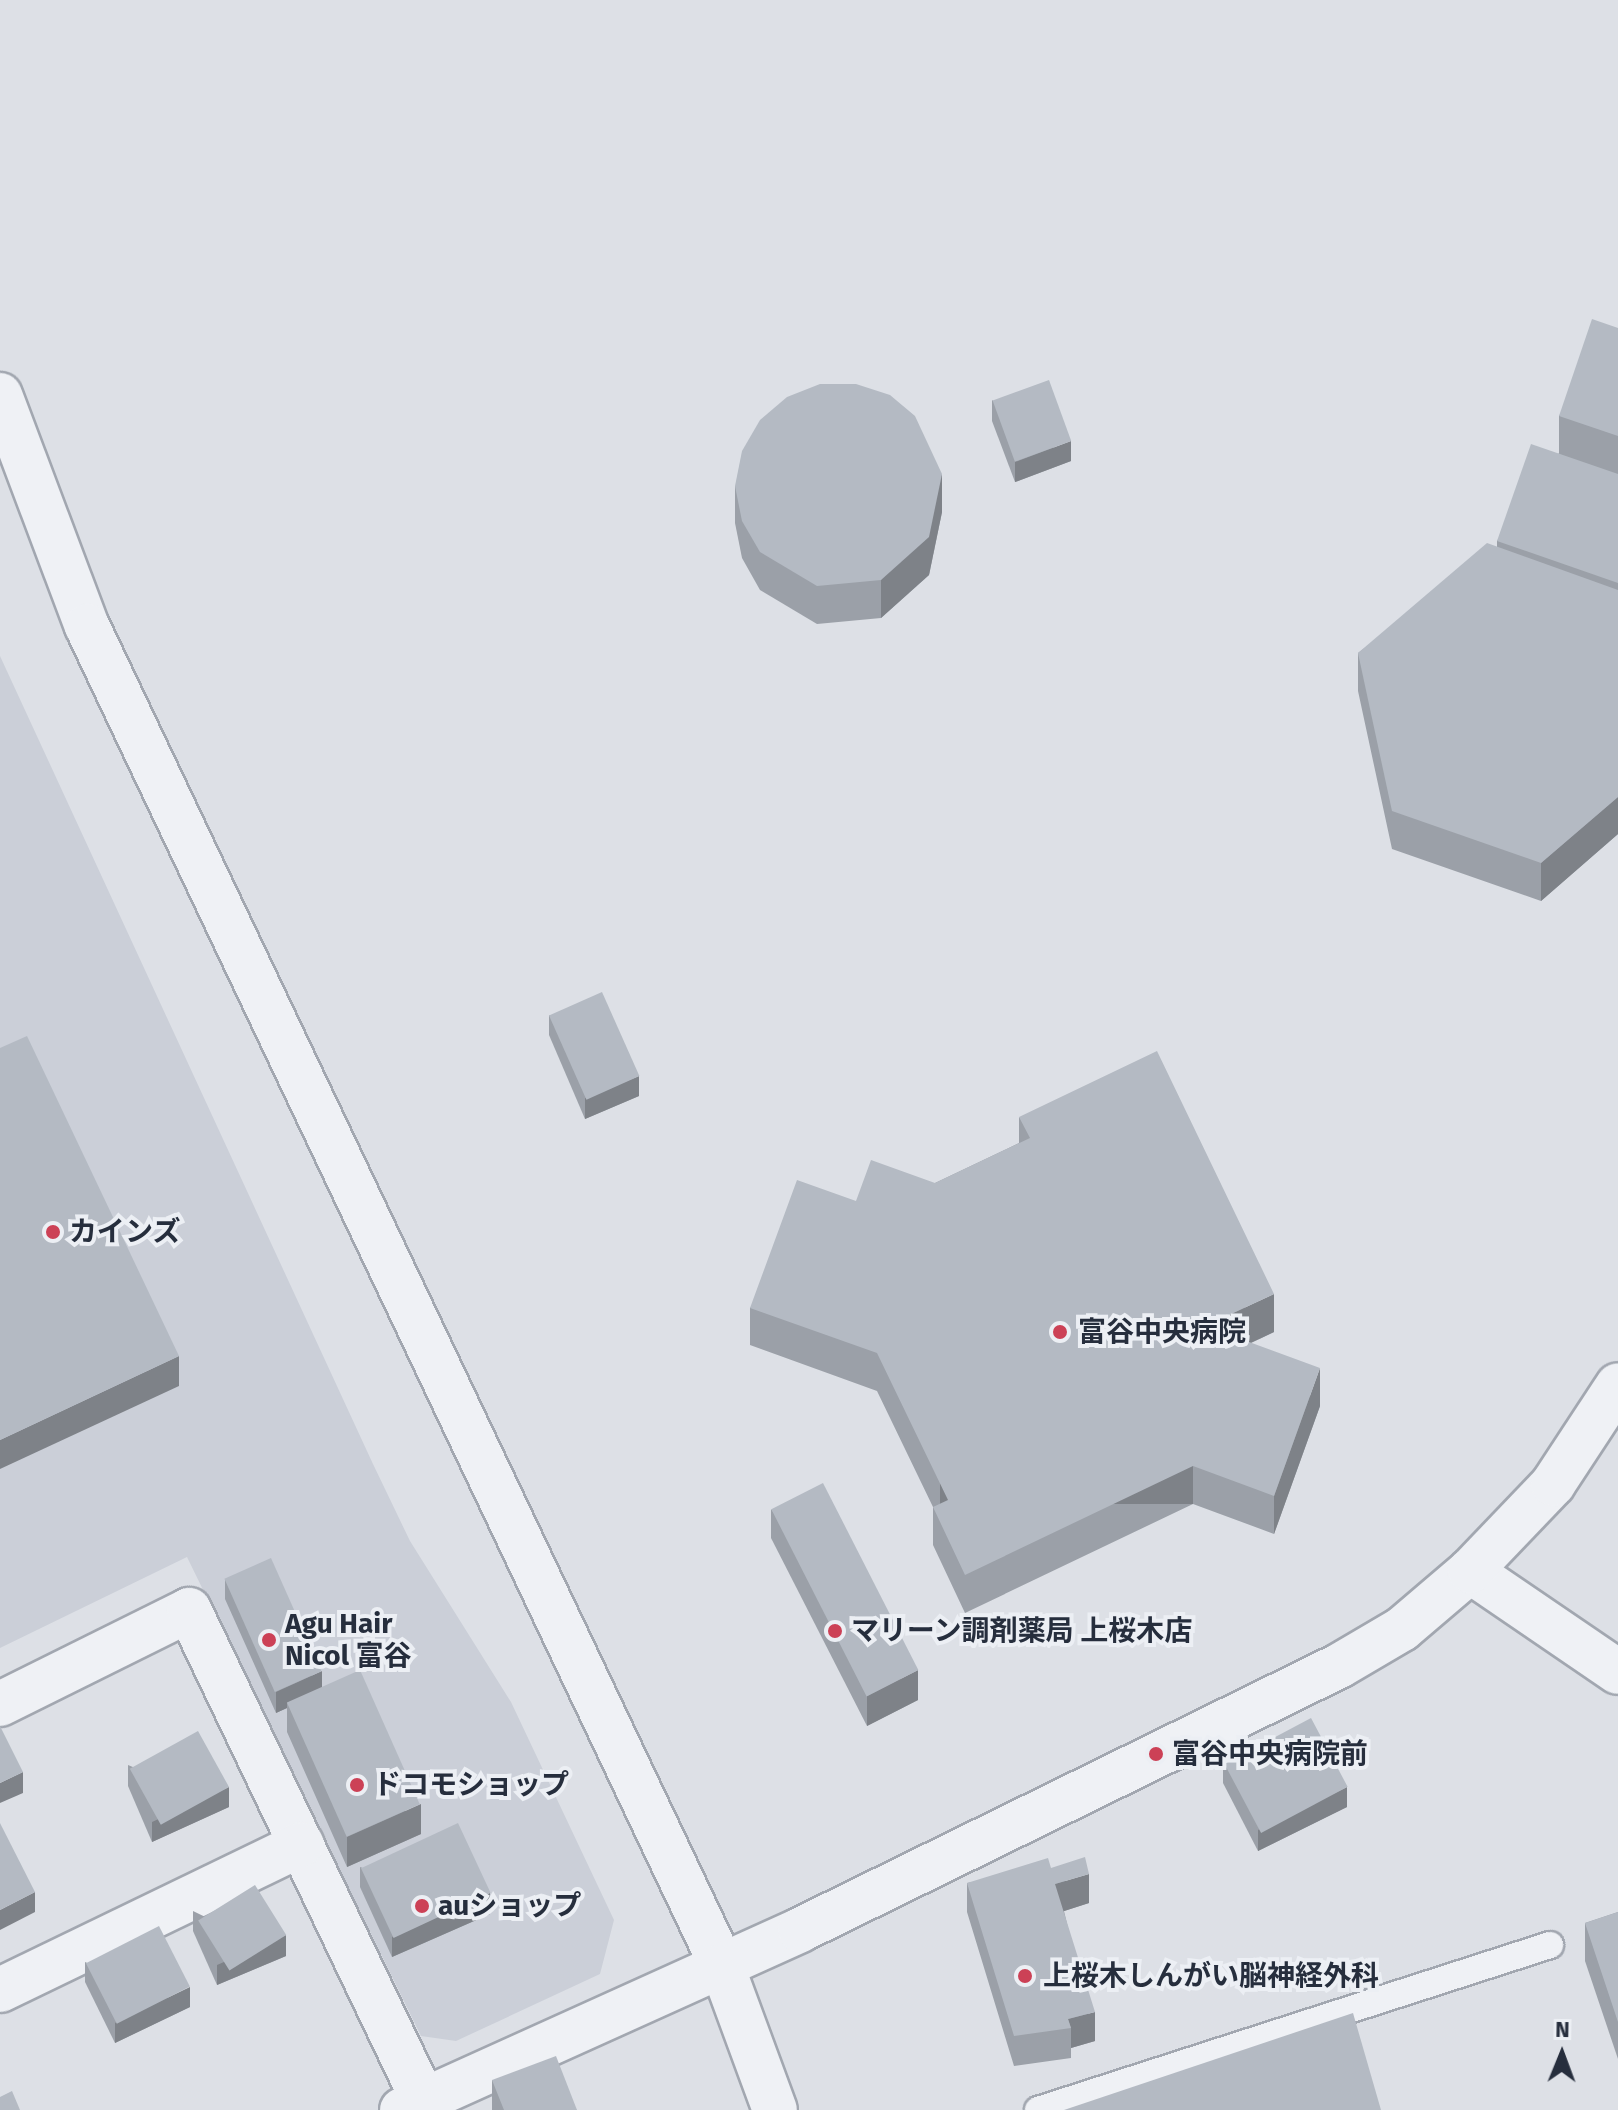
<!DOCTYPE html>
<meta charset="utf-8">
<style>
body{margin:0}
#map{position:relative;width:1618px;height:2110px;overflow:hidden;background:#dde0e6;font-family:"Fira Sans","Noto Sans JP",sans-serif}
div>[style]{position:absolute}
.built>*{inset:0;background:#cbcfd8}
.roads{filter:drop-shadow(2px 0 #a2a7b0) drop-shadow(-2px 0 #a2a7b0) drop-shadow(0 2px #a2a7b0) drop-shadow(0 -2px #a2a7b0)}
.service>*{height:26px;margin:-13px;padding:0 13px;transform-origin:13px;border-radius:13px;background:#eff1f5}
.minor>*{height:44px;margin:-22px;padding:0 22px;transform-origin:22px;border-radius:22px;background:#eff1f5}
.tertiary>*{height:44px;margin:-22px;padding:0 22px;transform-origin:22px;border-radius:22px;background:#eff1f5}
.wall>*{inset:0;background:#9ba0a8}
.shaded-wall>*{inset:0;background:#7e8288;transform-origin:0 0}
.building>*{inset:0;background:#b4bac3;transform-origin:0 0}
.dots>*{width:22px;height:22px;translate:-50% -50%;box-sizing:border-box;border:4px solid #eceff4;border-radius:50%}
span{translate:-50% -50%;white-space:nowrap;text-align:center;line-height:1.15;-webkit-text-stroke:8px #eceff4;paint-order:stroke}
.poi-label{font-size:28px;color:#262e3d;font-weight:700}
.left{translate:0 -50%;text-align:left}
.north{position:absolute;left:1522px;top:2014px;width:80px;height:80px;-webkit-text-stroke:6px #eceff4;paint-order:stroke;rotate:1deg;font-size:22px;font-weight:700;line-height:32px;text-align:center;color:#262e3d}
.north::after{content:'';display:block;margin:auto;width:28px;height:36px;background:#262e3d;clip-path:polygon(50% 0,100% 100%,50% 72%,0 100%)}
</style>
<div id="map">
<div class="built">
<i style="clip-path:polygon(0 656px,373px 1464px,410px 1541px,511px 1702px,614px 1920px,600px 1974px,456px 2041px,421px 2036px,187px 1557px,0 1648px)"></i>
</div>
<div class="roads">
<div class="service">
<i style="left:1038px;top:2110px;width:538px;rotate:-17.86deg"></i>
</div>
<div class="minor">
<i style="left:1470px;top:1571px;width:179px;rotate:34.3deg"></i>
<i style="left:0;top:1704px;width:211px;rotate:-26.4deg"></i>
<i style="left:189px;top:1610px;width:554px;rotate:64.45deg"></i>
<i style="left:0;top:1990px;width:335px;rotate:-25.8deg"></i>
</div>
<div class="tertiary">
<i style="left:0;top:395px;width:247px;rotate:69.4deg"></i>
<i style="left:87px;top:626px;width:1483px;rotate:64.64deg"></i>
<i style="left:722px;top:1966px;width:153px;rotate:69.8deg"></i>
<i style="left:402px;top:2110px;width:437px;rotate:-24.3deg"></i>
<i style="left:800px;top:1930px;width:600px;rotate:-26.1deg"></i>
<i style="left:1339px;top:1666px;width:73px;rotate:-30.4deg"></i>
<i style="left:1402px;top:1629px;width:89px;rotate:-40.5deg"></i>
<i style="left:1470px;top:1571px;width:120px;rotate:-46.3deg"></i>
<i style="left:1553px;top:1484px;width:118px;rotate:-56.7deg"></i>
</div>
</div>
<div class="wall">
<i style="clip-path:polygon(1618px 328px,1618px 834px,1541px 901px,1392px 849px,1358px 691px,1358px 653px,1497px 547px,1497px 541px,1559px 453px,1559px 416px)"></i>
<i style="clip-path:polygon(992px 400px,1071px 461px,1015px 482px,992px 421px)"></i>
<i style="clip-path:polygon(735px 486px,942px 512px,929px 575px,881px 618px,817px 624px,760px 590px,742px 558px,735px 523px)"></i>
<i style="clip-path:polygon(549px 1015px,639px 1096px,585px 1119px,549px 1035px)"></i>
<i style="clip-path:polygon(1019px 1117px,1274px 1332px,1251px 1343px,1320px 1406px,1274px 1534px,1193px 1504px,965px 1613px,933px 1545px,933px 1507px,877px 1391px,750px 1345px,750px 1308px,856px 1201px,935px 1183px,1019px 1143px)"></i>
<i style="clip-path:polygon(771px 1509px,918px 1700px,867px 1726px,771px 1538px)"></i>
<i style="clip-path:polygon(225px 1579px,322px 1687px,421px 1834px,347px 1867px,287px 1732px,287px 1708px,276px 1713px,225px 1599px)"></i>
<i style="clip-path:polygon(1223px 1762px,1347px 1807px,1258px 1851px,1223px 1783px)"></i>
<i style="clip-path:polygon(128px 1765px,229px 1807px,152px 1842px,128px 1786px)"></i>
<i style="clip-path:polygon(360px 1867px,490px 1914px,392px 1957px,360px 1887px)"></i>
<i style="clip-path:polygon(1051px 1868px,1089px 1903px,1064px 1911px,1095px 2041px,1071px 2048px,1071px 2058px,1014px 2066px,967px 1912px,967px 1883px)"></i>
<i style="clip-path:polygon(193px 1911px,286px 1956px,217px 1985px,193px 1931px)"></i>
<i style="clip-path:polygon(1618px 1912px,1618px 2059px,1585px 1961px,1585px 1923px)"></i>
<i style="clip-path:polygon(85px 1962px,190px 2007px,115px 2043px,85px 1982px)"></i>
<i style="clip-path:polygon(492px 2080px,577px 2110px,492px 2110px)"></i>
</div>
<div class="shaded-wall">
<i style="clip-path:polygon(1071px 441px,1071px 461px,1015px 482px,1015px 462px)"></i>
<i style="clip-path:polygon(942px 474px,942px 512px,929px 575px,881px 618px,881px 580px)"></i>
<i style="clip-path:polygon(1618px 797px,1618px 834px,1541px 901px,1541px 863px)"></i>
<i style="clip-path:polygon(639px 1076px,639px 1096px,585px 1119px,585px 1098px)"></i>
<i style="clip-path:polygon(1274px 1294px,1274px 1332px,1214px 1360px,1214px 1322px)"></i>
<i style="clip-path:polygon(179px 1356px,179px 1386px,0 1469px,0 1440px)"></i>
<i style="clip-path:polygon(1320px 1368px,1320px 1406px,1274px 1534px,1274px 1496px)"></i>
<i style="left:1193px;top:1466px;width:38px;height:253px;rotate:90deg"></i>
<i style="clip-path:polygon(918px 1670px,918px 1700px,867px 1726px,867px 1696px)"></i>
<i style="clip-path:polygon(322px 1671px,322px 1692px,287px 1703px,287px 1708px,276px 1713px,276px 1692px)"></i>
<i style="clip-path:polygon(23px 1772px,23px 1793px,0 1803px,0 1783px)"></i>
<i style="clip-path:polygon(229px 1787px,229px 1807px,152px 1842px,152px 1822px)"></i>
<i style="clip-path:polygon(1347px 1787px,1347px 1807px,1258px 1851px,1258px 1830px)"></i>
<i style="clip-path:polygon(421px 1804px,421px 1834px,347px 1867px,347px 1837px)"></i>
<i style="clip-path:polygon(1089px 1874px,1089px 1903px,1055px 1914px,1055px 1884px)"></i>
<i style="clip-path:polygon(35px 1892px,35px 1912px,0 1930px,0 1910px)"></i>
<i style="clip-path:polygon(490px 1893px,490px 1914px,392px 1957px,392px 1937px)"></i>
<i style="clip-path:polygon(286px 1935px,286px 1956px,217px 1985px,217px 1965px)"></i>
<i style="clip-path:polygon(190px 1987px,190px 2007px,115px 2043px,115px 2023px)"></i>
<i style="clip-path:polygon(1095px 2012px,1095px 2041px,1071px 2048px,1071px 2028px,1068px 2019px)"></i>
</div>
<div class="building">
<i style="clip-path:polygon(1592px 319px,1618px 328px,1618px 436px,1559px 416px)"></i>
<i style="left:1049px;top:380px;width:65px;height:60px;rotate:70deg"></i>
<i style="clip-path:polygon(820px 384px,856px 384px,890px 395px,915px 416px,942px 474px,929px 537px,881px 580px,817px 586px,760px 552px,742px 521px,735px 486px,742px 451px,760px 420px,787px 397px)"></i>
<i style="clip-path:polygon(1531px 444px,1618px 474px,1618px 583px,1497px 541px)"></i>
<i style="clip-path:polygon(1487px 543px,1618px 590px,1618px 797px,1541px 863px,1392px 811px,1358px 653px)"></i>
<i style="left:602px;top:992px;width:92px;height:58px;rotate:66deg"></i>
<i style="clip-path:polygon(27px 1036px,179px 1356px,0 1440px,0 1048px)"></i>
<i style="clip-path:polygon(1157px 1051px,1274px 1294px,1214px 1322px,1219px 1331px,1320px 1368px,1274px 1496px,1193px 1466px,965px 1575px,933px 1507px,948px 1500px,877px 1353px,750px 1308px,797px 1180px,856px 1201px,871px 1160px,935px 1183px,1030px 1138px,1019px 1117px)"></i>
<i style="left:823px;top:1483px;width:210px;height:58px;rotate:63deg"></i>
<i style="left:271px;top:1558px;width:124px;height:51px;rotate:66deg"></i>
<i style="left:360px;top:1670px;width:147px;height:80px;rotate:66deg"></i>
<i style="left:1311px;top:1718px;width:78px;height:98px;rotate:62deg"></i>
<i style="clip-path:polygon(0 1726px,23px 1772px,0 1783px)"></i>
<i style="left:198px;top:1731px;width:64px;height:78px;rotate:61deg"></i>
<i style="clip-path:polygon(0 1823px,35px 1892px,0 1910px)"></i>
<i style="left:458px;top:1823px;width:77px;height:107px;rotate:65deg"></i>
<i style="clip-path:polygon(1085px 1857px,1089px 1874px,1055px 1884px,1095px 2012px,1068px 2019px,1071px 2028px,1014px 2036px,967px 1883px,1048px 1858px,1051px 1868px)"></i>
<i style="left:255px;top:1885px;width:59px;height:67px;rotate:58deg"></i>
<i style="clip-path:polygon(1618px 1912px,1618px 2022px,1585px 1923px)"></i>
<i style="left:159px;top:1926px;width:68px;height:82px;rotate:63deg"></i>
<i style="clip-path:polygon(1353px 2013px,1381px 2110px,1064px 2110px)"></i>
<i style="clip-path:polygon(556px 2056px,577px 2110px,504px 2110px,492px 2080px)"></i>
<i style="clip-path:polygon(12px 2091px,20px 2110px,0 2110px,0 2097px)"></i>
</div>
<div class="dots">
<i style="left:53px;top:1232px;background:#cc4156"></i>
<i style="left:1060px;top:1332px;background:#cc4156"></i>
<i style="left:835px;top:1631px;background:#cc4156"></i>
<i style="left:269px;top:1640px;background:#cc4156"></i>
<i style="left:1156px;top:1754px;background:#cc4156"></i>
<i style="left:357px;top:1785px;background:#cc4156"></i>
<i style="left:422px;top:1906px;background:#cc4156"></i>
<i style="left:1025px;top:1976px;background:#cc4156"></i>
</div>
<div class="poi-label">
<span class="left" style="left:69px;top:1232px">カインズ</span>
<span class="left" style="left:1078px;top:1332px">富谷中央病院</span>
<span class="left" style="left:285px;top:1640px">Agu Hair<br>Nicol 富谷</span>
<span class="left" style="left:851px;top:1631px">マリーン調剤薬局 上桜木店</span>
<span class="left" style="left:1172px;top:1754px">富谷中央病院前</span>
<span class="left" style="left:373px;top:1785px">ドコモショップ</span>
<span class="left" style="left:438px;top:1906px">auショップ</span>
<span class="left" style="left:1043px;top:1976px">上桜木しんがい脳神経外科</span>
</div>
<div class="north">N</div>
</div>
